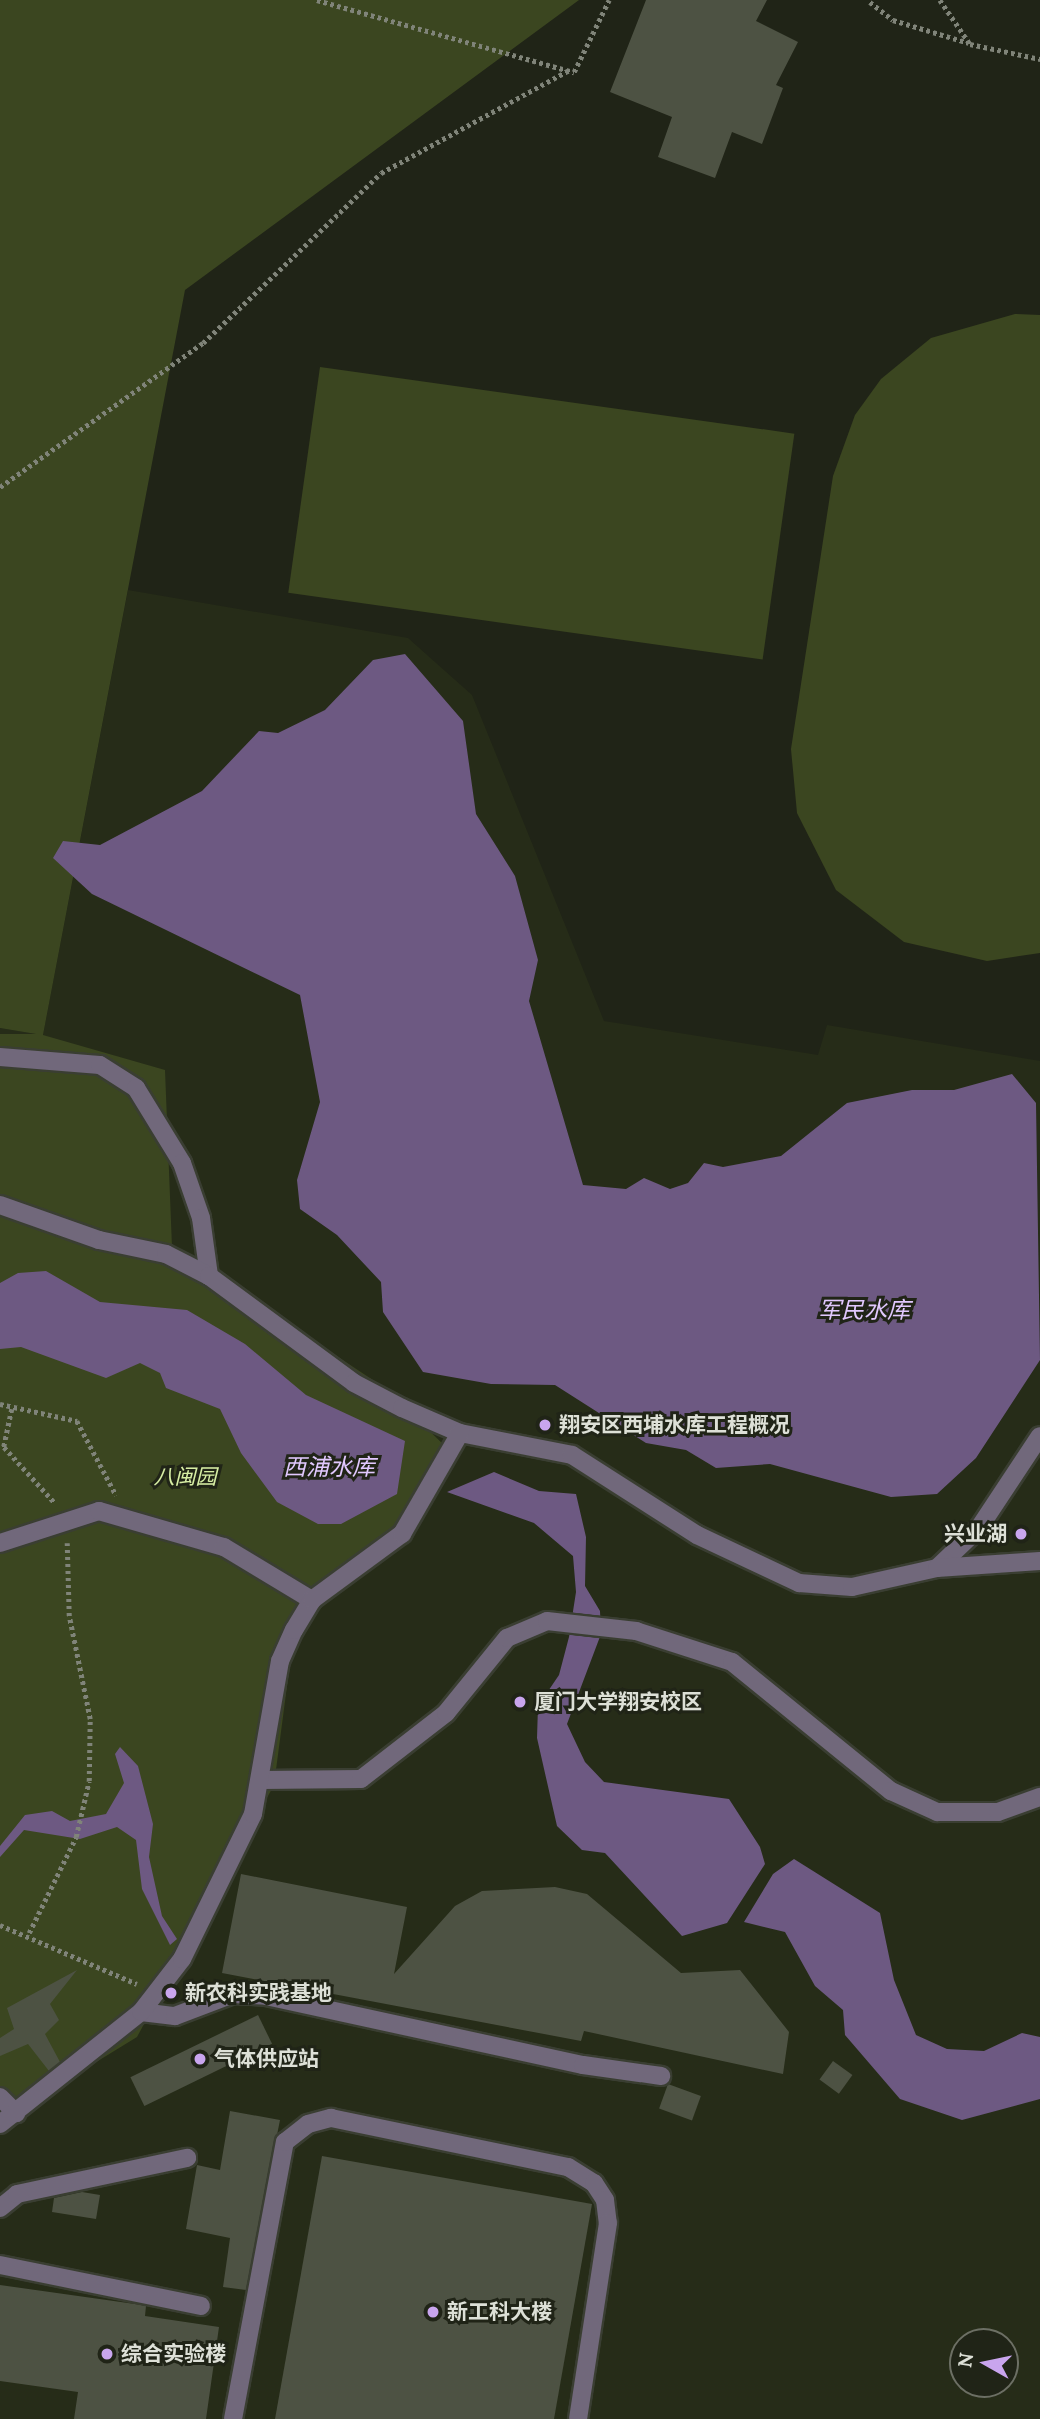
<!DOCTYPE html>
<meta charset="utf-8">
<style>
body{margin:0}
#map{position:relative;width:1040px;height:2419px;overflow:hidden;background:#202417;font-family:Lora,"Noto Sans SC",serif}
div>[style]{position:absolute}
.built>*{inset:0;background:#262c18}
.green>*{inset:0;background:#3b4620;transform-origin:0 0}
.water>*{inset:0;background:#6d5982}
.building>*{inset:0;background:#4d5243;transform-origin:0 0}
.path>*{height:4.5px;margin-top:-2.25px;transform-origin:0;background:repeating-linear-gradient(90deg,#808479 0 3.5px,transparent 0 7px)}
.roads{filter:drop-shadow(2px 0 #3a3e32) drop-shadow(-2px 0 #3a3e32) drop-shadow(0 2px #3a3e32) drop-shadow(0 -2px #3a3e32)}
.minor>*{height:18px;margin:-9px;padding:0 9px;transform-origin:9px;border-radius:9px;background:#71687b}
.dots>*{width:19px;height:19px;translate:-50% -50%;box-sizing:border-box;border:4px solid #202417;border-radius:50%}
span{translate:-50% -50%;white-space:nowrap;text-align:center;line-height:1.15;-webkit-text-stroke:6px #202417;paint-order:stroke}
.poi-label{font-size:21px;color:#dde0d7;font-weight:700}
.left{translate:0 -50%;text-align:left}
.right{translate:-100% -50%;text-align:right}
.park-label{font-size:21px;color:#d7eea4;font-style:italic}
.water-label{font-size:23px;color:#e1c8fe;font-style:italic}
.north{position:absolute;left:949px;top:2328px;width:70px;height:70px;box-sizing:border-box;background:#202417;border:2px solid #6c6f64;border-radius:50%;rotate:279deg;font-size:19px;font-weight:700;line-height:28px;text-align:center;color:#dde0d7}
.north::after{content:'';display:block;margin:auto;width:24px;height:32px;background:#c9a5ee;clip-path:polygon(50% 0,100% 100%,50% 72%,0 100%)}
</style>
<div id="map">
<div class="built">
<i style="clip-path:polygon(evenodd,128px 590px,408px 638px,472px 695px,604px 1021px,818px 1055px,827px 1025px,1040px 1061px,1040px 2419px,0 2419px,0 1028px,43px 1035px,128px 590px,963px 2342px,1005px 2342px,1005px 2384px,963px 2384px,963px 2342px)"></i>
</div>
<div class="green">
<i style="clip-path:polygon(0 0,579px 0,185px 290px,43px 1035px,165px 1070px,172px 1247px,388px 1390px,457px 1458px,294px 1633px,274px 1785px,137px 2037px,0 2121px,0 1034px,36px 1034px,0 1028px)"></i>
<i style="clip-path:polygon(1015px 314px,1040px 315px,1040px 953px,987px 961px,904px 942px,836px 890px,797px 813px,791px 749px,833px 476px,855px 415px,881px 379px,931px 338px)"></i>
<i style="left:320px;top:367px;width:479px;height:228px;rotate:8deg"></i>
</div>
<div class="water">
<i style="clip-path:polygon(405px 654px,463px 721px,476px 814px,515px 876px,538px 960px,529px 1001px,583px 1185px,626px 1189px,644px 1178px,670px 1189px,688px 1183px,704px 1163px,723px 1167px,781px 1156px,847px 1103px,912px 1090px,954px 1090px,1012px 1074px,1036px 1103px,1040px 1360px,976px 1458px,937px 1494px,891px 1497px,770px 1464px,716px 1468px,686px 1450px,646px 1443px,555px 1385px,491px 1384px,423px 1372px,383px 1312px,381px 1282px,337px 1235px,300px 1209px,297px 1180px,320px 1102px,300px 995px,92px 894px,53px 858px,63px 841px,100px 845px,202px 791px,259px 731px,278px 733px,325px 710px,373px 660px)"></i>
<i style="clip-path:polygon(46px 1271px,100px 1302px,187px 1310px,245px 1344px,306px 1395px,405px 1441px,397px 1494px,341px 1524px,318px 1524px,277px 1502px,241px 1453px,220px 1409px,166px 1388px,160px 1373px,140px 1363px,106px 1378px,21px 1347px,0 1349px,0 1283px,18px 1273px)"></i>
<i style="clip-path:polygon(494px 1472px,539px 1491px,576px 1494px,586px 1537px,585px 1586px,600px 1611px,601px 1634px,567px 1724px,585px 1762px,604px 1782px,729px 1799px,760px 1847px,765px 1864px,727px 1923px,682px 1936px,605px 1853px,582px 1850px,557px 1826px,537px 1738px,538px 1706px,559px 1675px,569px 1637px,576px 1592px,573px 1556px,534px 1523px,447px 1492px)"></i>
<i style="clip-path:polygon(120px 1747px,138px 1766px,153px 1824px,149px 1857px,162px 1916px,177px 1939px,170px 1945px,142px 1889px,136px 1840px,117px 1827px,80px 1839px,24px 1830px,0 1857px,0 1846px,25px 1815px,52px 1811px,70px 1821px,106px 1814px,124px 1783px,115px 1754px)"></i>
<i style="clip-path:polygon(794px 1859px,880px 1913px,894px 1980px,916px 2035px,947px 2049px,984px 2051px,1022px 2033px,1040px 2037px,1040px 2099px,962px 2120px,900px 2099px,845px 2035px,843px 2010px,815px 1986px,785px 1932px,744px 1922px,773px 1874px)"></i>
</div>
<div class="building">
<i style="clip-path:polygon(646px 0,767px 0,756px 21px,798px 42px,776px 85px,783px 88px,762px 144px,732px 132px,715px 178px,658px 157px,672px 117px,610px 92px)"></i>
<i style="clip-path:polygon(241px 1874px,407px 1907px,394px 1974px,455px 1906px,482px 1891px,555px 1887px,587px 1894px,681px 1973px,740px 1970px,789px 2032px,783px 2074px,584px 2031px,581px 2041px,222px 1973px)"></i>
<i style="clip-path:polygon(77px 1970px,50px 2004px,59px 2020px,45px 2034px,60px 2062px,49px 2071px,28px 2044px,0 2056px,0 2038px,14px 2029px,7px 2008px)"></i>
<i style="left:258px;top:2015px;width:32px;height:142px;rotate:64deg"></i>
<i style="left:833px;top:2061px;width:24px;height:23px;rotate:36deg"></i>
<i style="left:668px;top:2084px;width:35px;height:26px;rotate:20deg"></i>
<i style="clip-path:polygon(230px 2111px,280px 2120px,246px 2290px,223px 2287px,230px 2238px,186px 2229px,197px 2165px,220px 2170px)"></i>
<i style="clip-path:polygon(322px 2156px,592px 2204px,554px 2419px,275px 2419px)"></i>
<i style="clip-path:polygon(82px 2192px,100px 2195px,96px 2219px,52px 2212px,54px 2198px)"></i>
<i style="clip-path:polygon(0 2285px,135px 2304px,146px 2306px,145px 2316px,219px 2327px,206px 2419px,74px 2419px,78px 2392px,0 2381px)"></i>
</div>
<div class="path">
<i style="left:317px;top:0;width:267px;rotate:15.7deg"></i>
<i style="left:574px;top:72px;width:80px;rotate:-64.1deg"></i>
<i style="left:940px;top:0;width:53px;rotate:55.7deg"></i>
<i style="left:970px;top:44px;width:72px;rotate:12.1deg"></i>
<i style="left:870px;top:2px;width:29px;rotate:38deg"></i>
<i style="left:893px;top:20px;width:79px;rotate:16.8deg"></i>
<i style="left:0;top:487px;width:249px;rotate:-35.4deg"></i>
<i style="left:203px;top:343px;width:246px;rotate:-43.7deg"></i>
<i style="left:381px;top:173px;width:214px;rotate:-28.7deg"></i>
<i style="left:0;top:1404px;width:79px;rotate:12.4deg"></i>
<i style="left:77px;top:1421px;width:84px;rotate:62.2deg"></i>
<i style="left:12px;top:1409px;width:39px;rotate:102deg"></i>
<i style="left:4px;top:1447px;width:76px;rotate:47.7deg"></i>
<i style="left:0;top:1925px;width:149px;rotate:23.3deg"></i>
<i style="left:29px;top:1933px;width:107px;rotate:-63.9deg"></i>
<i style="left:76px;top:1837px;width:57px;rotate:-76.9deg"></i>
<i style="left:89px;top:1781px;width:62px;rotate:-89.1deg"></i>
<i style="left:90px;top:1719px;width:105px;rotate:-101.5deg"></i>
<i style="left:69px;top:1616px;width:73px;rotate:-91.6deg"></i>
</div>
<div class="roads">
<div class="minor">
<i style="left:0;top:1057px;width:100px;rotate:4.6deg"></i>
<i style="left:100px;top:1065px;width:43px;rotate:32.6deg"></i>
<i style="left:136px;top:1088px;width:88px;rotate:58.5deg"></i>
<i style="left:182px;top:1163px;width:58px;rotate:70.9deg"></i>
<i style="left:201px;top:1218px;width:59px;rotate:82.1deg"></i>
<i style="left:0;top:1205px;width:105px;rotate:19.5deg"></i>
<i style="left:99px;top:1240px;width:68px;rotate:11.8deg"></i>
<i style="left:166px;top:1254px;width:48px;rotate:27.1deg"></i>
<i style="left:209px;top:1276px;width:180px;rotate:36.4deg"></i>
<i style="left:354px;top:1383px;width:54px;rotate:27.5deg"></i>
<i style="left:402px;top:1408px;width:63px;rotate:23.3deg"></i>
<i style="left:460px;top:1433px;width:114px;rotate:11.1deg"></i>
<i style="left:572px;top:1455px;width:148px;rotate:32.6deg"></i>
<i style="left:697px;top:1535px;width:113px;rotate:25.2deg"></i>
<i style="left:799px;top:1583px;width:53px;rotate:4.3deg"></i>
<i style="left:852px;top:1587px;width:87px;rotate:-12.6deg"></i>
<i style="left:937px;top:1568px;width:58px;rotate:-43.6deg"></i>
<i style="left:979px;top:1528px;width:110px;rotate:-56.5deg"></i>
<i style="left:0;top:1543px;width:104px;rotate:-17.9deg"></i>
<i style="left:99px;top:1511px;width:130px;rotate:16.1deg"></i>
<i style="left:224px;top:1547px;width:103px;rotate:31.1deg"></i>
<i style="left:937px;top:1568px;width:103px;rotate:-3.9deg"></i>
<i style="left:262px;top:1780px;width:99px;rotate:-0.6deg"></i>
<i style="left:361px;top:1779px;width:108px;rotate:-37.8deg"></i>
<i style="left:446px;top:1713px;width:97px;rotate:-50.9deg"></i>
<i style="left:507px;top:1638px;width:43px;rotate:-23deg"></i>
<i style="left:547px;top:1621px;width:90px;rotate:6.4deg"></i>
<i style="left:636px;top:1631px;width:101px;rotate:17.9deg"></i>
<i style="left:732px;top:1662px;width:205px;rotate:39.1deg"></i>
<i style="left:891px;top:1791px;width:51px;rotate:24.5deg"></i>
<i style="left:937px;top:1812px;width:61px"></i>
<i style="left:998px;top:1812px;width:45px;rotate:-19.7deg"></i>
<i style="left:141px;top:2012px;width:34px;rotate:7deg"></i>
<i style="left:175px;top:2016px;width:62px;rotate:-20.8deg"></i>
<i style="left:233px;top:1994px;width:33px;rotate:3deg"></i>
<i style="left:266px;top:1996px;width:324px;rotate:12.3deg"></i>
<i style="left:583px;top:2065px;width:79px;rotate:8deg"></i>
<i style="left:0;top:2097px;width:23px;rotate:45deg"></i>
<i style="left:0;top:2124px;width:180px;rotate:-38.5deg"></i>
<i style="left:141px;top:2012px;width:67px;rotate:-52.3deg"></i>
<i style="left:182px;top:1959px;width:161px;rotate:-63.9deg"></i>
<i style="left:253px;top:1814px;width:155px;rotate:-80deg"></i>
<i style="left:280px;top:1661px;width:34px;rotate:-66deg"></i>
<i style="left:294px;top:1630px;width:35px;rotate:-59deg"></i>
<i style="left:312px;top:1600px;width:112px;rotate:-36.3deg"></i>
<i style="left:402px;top:1534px;width:116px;rotate:-60.1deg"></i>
<i style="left:0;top:2208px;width:22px;rotate:-39deg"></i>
<i style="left:17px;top:2194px;width:174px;rotate:-12deg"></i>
<i style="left:0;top:2265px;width:205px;rotate:11.5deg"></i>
<i style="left:233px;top:2419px;width:282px;rotate:-79.4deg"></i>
<i style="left:285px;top:2142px;width:29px;rotate:-38deg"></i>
<i style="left:308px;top:2124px;width:24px;rotate:-15deg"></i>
<i style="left:331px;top:2118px;width:242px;rotate:11.7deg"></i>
<i style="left:568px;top:2167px;width:31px;rotate:32deg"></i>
<i style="left:594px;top:2183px;width:20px;rotate:57deg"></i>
<i style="left:605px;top:2200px;width:23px;rotate:83deg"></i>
<i style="left:608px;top:2223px;width:198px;rotate:98.7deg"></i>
</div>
</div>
<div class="dots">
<i style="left:545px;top:1425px;background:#c9a5ee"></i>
<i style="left:1021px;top:1534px;background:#c9a5ee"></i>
<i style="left:520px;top:1702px;background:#c9a5ee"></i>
<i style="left:171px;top:1993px;background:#c9a5ee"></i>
<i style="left:200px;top:2059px;background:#c9a5ee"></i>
<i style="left:433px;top:2312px;background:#c9a5ee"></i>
<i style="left:107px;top:2354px;background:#c9a5ee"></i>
</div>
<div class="poi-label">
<span class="left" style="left:559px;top:1425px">翔安区西埔水库工程概况</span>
<span class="right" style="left:1007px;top:1534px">兴业湖</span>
<span class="left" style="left:534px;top:1702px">厦门大学翔安校区</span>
<span class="left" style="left:185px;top:1993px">新农科实践基地</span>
<span class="left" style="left:214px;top:2059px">气体供应站</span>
<span class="left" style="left:447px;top:2312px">新工科大楼</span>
<span class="left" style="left:121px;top:2354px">综合实验楼</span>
</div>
<div class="park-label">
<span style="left:185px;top:1477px">八闽园</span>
</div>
<div class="water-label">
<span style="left:864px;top:1310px">军民水库</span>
<span style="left:329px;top:1467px">西浦水库</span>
</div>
<div class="north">N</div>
</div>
